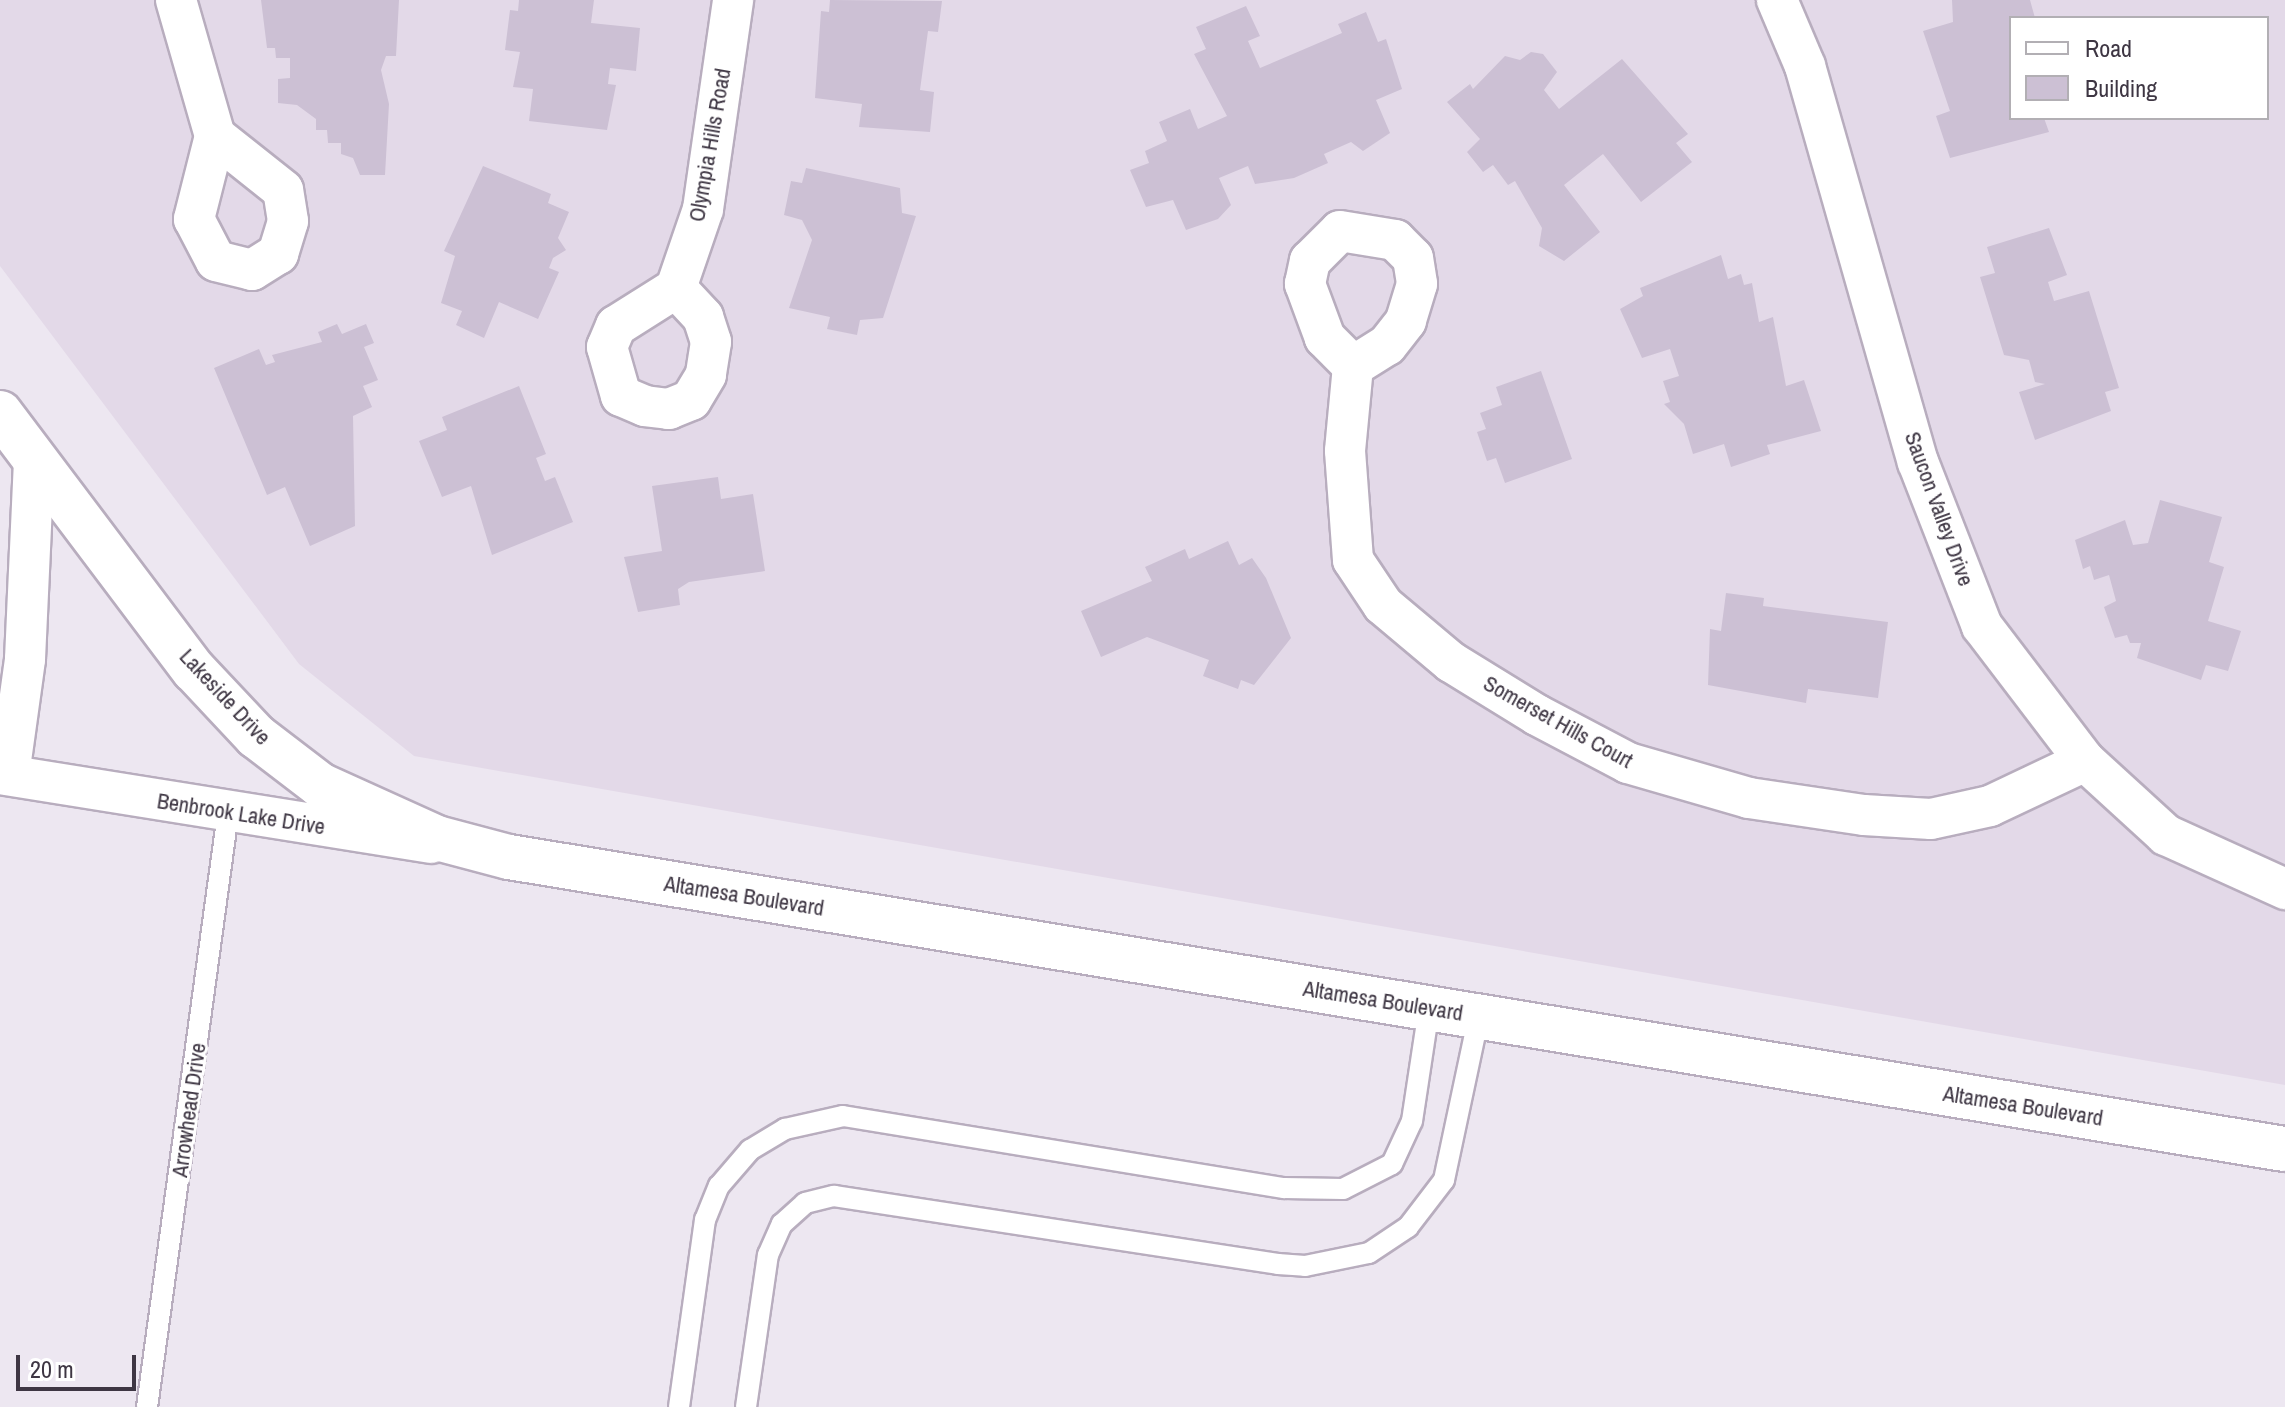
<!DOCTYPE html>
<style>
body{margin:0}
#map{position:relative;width:2285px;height:1407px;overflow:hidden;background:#ede7f1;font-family:"Archivo Narrow",sans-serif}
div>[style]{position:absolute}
.residential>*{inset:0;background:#e3d9e8}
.building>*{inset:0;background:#ccc0d4}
.roads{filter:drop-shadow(2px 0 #b8adbe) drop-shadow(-2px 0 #b8adbe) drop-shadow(0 2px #b8adbe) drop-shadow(0 -2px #b8adbe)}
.service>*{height:20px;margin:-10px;padding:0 10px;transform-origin:10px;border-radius:10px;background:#fff}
.minor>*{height:40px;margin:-20px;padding:0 20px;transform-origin:20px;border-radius:20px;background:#fff}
.tertiary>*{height:44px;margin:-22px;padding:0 22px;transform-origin:22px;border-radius:22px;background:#fff}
span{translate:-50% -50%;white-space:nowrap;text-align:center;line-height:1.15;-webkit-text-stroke:6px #fff;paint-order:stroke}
.street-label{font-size:22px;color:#3e3643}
.legend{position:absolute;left:2009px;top:16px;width:260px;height:104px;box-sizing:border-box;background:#fff;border:2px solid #b2afb4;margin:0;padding:10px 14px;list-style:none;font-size:24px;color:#3e3643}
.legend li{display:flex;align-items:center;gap:16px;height:40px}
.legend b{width:40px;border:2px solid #b2afb4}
.scale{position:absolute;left:16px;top:1355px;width:120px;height:36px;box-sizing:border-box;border:4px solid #3e3643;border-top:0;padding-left:10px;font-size:24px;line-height:28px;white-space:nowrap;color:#3e3643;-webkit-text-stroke:6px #fff;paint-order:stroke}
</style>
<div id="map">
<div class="residential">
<i style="clip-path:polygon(evenodd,0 0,2285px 0,2285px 1085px,414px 756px,299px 664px,0 266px,0 0,2011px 18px,2267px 18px,2267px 118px,2011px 118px,2011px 18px)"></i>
</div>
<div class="building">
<i style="clip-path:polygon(261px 0,399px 0,396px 56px,386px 56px,381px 70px,389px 104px,385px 175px,360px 175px,353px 158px,341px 154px,341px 143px,328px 143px,327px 130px,316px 130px,316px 119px,297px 105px,278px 103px,278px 79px,290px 78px,290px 58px,276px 58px,275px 48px,267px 48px)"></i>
<i style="clip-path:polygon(519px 0,594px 0,591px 23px,640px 28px,636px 71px,610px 68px,608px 84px,616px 85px,607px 130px,529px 121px,533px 89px,513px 87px,520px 52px,505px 50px,510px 10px,518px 11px)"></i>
<i style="clip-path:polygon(830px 0,942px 1px,938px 32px,928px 31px,920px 90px,934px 92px,930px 132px,859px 127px,862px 104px,815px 98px,821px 11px,829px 12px)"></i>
<i style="clip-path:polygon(1952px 0,2030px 0,2035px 18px,2011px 18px,2011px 118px,2044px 118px,2049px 132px,1950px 158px,1936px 116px,1950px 111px,1923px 31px,1953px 22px)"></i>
<i style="clip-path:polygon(1246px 6px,1260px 36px,1248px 41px,1260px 68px,1342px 33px,1338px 24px,1366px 12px,1378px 42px,1386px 39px,1402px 89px,1376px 100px,1390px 133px,1363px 151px,1351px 142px,1324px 154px,1328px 163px,1294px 178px,1255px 184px,1248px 166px,1219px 178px,1231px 205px,1218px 219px,1186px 230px,1173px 200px,1146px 207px,1130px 170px,1149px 163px,1145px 151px,1167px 141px,1159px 122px,1190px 109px,1198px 129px,1227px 116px,1194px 54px,1206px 49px,1196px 27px)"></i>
<i style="clip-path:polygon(1531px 52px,1543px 54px,1557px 72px,1544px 90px,1559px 109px,1622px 59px,1688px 134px,1676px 143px,1692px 162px,1641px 202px,1603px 154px,1564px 185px,1600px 232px,1564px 261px,1539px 246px,1542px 228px,1515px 181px,1508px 185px,1493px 165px,1483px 172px,1467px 152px,1480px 139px,1447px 102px,1470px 84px,1473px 89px,1505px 56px,1520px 60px)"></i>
<i style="clip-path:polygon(483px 166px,551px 194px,548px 203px,569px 212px,558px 238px,566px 250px,553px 258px,549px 268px,559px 272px,538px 319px,499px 302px,484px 338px,456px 325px,462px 311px,441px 303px,455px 256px,444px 251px)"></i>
<i style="clip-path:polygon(806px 168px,900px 188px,902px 213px,916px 216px,883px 318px,860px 320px,857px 335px,827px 329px,830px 317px,789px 308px,812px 240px,802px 220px,784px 215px,791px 181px,802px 183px)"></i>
<i style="clip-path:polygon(2049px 228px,2067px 275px,2048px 282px,2054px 301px,2089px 291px,2119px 388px,2105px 392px,2111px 411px,2035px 440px,2019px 392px,2045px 384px,2035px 382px,2029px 360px,2004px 355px,1980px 277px,1995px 273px,1987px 247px)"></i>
<i style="clip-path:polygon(1721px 255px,1728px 279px,1741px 274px,1744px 285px,1752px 283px,1759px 322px,1773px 317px,1786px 386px,1804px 380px,1821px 431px,1767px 445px,1770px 454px,1731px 467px,1724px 444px,1693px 454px,1684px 424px,1664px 404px,1670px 402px,1663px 381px,1679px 376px,1670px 349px,1642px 358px,1620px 309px,1643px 296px,1640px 288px)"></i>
<i style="clip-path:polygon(337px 324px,342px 334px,366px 324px,374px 343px,364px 347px,378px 380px,363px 386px,372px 407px,353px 416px,355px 526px,310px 546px,285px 487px,267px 495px,214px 368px,259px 349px,266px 365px,275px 362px,272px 355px,322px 342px,318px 332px)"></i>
<i style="clip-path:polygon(1541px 371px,1572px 459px,1505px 483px,1496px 458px,1487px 461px,1477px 432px,1486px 429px,1480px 413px,1502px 405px,1496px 387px)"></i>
<i style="clip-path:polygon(519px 386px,546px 454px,536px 458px,545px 481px,555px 477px,573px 522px,492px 555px,471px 486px,442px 497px,419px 441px,447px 430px,442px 417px)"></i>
<i style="clip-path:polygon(718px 477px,721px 499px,753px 494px,765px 571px,689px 582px,678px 589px,680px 605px,638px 612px,624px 557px,662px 551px,652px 486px)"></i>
<i style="clip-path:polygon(2160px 500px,2222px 517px,2209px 562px,2224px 567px,2208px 621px,2241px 631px,2228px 671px,2206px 665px,2201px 680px,2137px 658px,2141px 643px,2130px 643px,2127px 635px,2115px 638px,2104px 607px,2116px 601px,2109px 575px,2094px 580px,2090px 566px,2083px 569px,2075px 540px,2125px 520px,2133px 545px,2148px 543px)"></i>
<i style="clip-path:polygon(1228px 541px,1239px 565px,1252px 558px,1266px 578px,1291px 638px,1254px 685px,1241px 680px,1238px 689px,1203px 676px,1209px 660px,1147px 637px,1101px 657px,1081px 611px,1152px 581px,1145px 567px,1185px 549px,1189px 559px)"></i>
<i style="clip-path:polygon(1726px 593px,1764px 598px,1763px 606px,1888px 622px,1878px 698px,1808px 689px,1806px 703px,1708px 685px,1710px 629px,1721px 631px)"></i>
</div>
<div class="roads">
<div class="service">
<i style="left:147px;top:1407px;width:599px;rotate:-82.23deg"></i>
<i style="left:679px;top:1407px;width:189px;rotate:-82.1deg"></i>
<i style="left:705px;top:1220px;width:37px;rotate:-68deg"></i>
<i style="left:719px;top:1186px;width:48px;rotate:-49.3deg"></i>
<i style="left:750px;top:1150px;width:41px;rotate:-31deg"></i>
<i style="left:785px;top:1129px;width:59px;rotate:-12.6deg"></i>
<i style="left:843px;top:1116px;width:447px;rotate:9.3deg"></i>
<i style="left:1284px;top:1188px;width:59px;rotate:1deg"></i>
<i style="left:1343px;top:1189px;width:55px;rotate:-27deg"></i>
<i style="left:1392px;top:1164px;width:47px;rotate:-65.1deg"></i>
<i style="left:1412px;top:1121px;width:114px;rotate:-81.4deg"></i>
<i style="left:746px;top:1407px;width:154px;rotate:-81.8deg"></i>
<i style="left:768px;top:1255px;width:34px;rotate:-66deg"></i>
<i style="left:782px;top:1224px;width:31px;rotate:-42deg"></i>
<i style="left:805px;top:1203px;width:30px;rotate:-14deg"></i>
<i style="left:834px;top:1196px;width:449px;rotate:8.7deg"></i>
<i style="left:1278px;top:1264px;width:27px;rotate:4deg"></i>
<i style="left:1305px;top:1266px;width:65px;rotate:-11.5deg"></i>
<i style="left:1369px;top:1253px;width:47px;rotate:-33.7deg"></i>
<i style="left:1408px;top:1227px;width:59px;rotate:-52.5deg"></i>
<i style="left:1444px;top:1180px;width:168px;rotate:-78deg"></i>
</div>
<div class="minor">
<i style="left:176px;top:0;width:141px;rotate:74deg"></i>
<i style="left:215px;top:136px;width:86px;rotate:104.2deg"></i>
<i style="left:194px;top:219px;width:47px;rotate:62.4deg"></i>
<i style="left:216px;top:261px;width:37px;rotate:14deg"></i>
<i style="left:252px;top:270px;width:31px;rotate:-32deg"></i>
<i style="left:278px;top:254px;width:34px;rotate:-73deg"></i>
<i style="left:288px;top:221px;width:31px;rotate:-99deg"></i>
<i style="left:283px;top:190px;width:87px;rotate:-141.5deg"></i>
<i style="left:1777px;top:0;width:72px;rotate:67deg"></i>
<i style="left:1805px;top:66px;width:412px;rotate:74.1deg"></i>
<i style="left:1918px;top:462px;width:176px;rotate:68.7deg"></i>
<i style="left:1982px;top:626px;width:170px;rotate:52.7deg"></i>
<i style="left:2085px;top:761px;width:110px;rotate:42.4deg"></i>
<i style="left:2166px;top:835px;width:131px;rotate:24.4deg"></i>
<i style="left:1340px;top:231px;width:56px;rotate:9.3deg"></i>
<i style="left:1395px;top:240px;width:25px;rotate:45deg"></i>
<i style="left:1413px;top:258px;width:26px;rotate:81deg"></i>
<i style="left:1417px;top:284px;width:39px;rotate:107deg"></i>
<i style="left:1406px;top:321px;width:31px;rotate:128deg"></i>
<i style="left:1387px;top:345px;width:40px;rotate:148deg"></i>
<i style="left:1353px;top:366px;width:40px;rotate:-135deg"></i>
<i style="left:1325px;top:338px;width:58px;rotate:-110.3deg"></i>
<i style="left:1305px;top:284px;width:24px;rotate:-78deg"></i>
<i style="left:1310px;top:261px;width:42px;rotate:-45deg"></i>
<i style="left:676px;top:288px;width:40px;rotate:47deg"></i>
<i style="left:703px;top:317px;width:26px;rotate:72deg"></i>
<i style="left:711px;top:342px;width:33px;rotate:99deg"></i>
<i style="left:706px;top:375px;width:29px;rotate:121deg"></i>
<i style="left:691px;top:400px;width:24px;rotate:158deg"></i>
<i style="left:669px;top:409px;width:24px;rotate:-173deg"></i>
<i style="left:645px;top:406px;width:26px;rotate:-157deg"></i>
<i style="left:621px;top:396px;width:51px;rotate:-105.9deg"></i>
<i style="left:607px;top:347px;width:23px;rotate:-67deg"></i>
<i style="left:616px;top:326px;width:71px;rotate:-32.3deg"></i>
<i style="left:676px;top:288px;width:83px;rotate:-71.1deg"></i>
<i style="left:703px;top:209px;width:211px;rotate:-81.8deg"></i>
<i style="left:1353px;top:366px;width:85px;rotate:95.4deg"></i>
<i style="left:1345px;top:451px;width:109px;rotate:85.8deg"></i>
<i style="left:1353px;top:560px;width:54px;rotate:56.3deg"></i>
<i style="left:1383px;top:605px;width:89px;rotate:40deg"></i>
<i style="left:1451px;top:662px;width:101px;rotate:31.6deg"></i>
<i style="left:1537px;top:715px;width:103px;rotate:27.8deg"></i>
<i style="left:1628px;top:763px;width:126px;rotate:16.1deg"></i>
<i style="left:1749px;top:798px;width:116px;rotate:8.4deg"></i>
<i style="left:1864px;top:815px;width:67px;rotate:3.4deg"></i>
<i style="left:1931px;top:819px;width:60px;rotate:-12.4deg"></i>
<i style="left:1990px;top:806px;width:105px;rotate:-25.3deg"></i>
<i style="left:0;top:774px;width:436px;rotate:9.1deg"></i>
<i style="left:9px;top:775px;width:117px;rotate:-82.1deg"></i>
<i style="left:25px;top:659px;width:200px;rotate:-87.4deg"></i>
</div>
<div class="tertiary">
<i style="left:0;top:413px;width:322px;rotate:53deg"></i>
<i style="left:194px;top:670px;width:91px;rotate:46.8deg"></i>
<i style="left:256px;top:736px;width:81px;rotate:37.4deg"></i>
<i style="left:320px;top:785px;width:128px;rotate:24.4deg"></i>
<i style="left:437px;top:838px;width:74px;rotate:14.8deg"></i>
<i style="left:509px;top:857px;width:1800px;rotate:9.34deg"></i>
</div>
</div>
<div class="street-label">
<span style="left:710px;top:145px;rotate:-80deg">Olympia Hills Road</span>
<span style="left:1939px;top:509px;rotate:70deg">Saucon Valley Drive</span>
<span style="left:225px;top:697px;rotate:47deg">Lakeside Drive</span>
<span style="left:1558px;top:722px;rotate:29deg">Somerset Hills Court</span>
<span style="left:241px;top:814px;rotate:9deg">Benbrook Lake Drive</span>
<span style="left:744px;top:896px;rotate:9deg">Altamesa Boulevard</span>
<span style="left:1383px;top:1001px;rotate:9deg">Altamesa Boulevard</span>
<span style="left:2023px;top:1106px;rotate:9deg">Altamesa Boulevard</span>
<span style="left:189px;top:1110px;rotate:-82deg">Arrowhead Drive</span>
</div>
<ul class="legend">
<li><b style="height:10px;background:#fff"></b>Road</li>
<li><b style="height:22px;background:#ccc0d4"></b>Building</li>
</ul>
<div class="scale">20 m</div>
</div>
